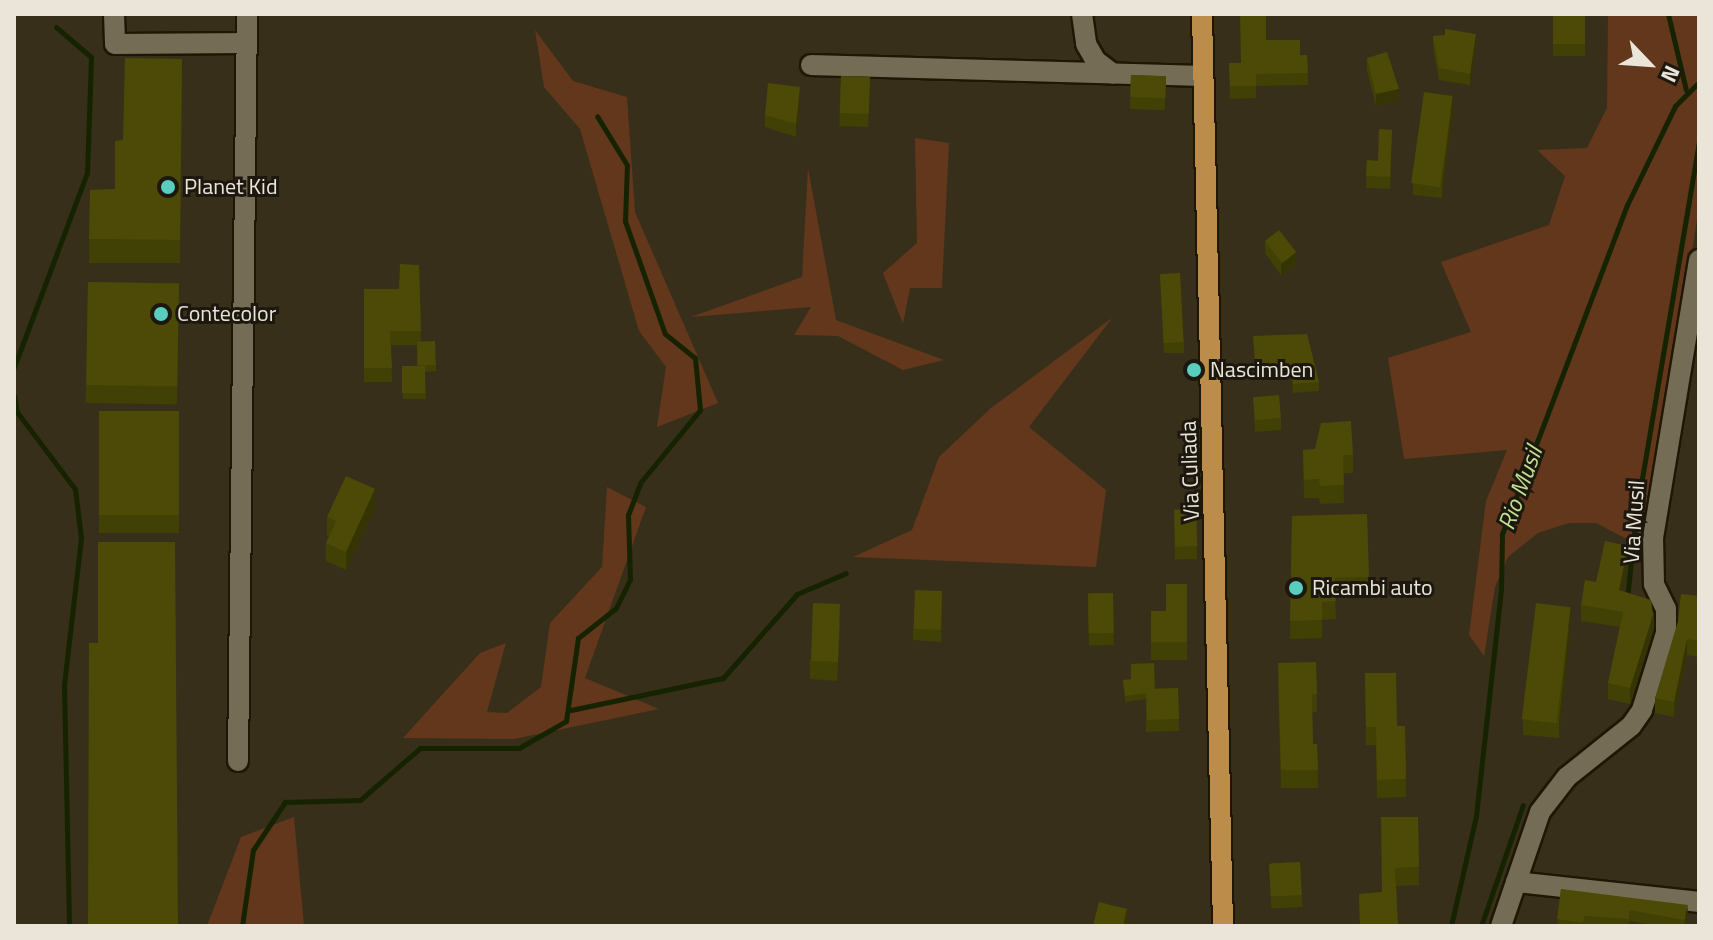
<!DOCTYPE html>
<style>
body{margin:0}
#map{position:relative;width:1713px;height:940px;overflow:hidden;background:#382f1a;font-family:"Titillium Web",sans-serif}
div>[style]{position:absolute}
.green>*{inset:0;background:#62371c}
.stream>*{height:5px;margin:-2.5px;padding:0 2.5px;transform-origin:2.5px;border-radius:2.5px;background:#162300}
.roads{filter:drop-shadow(2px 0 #1f1703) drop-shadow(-2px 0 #1f1703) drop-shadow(0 2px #1f1703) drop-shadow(0 -2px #1f1703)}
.minor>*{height:20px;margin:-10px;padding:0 10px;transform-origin:10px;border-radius:10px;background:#756c55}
.major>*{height:20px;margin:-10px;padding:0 10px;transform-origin:10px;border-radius:10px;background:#bb8c4a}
.wall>*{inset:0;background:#414005;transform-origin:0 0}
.shaded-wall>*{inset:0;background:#353404}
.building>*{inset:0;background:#4c4a06;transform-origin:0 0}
.dots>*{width:22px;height:22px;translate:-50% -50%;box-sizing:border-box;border:4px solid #1c180f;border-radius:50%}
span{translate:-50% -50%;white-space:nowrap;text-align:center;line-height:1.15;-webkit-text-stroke:6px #1c180f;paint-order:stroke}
.poi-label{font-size:22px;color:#eae5d8}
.left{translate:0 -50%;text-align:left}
.street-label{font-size:22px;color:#eae5d8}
.water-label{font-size:24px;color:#c0e290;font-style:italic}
.frame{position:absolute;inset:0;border:16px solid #eae5d8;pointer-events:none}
.north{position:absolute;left:1609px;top:24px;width:80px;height:80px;-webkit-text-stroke:6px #1c180f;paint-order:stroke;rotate:115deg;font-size:22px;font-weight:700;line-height:32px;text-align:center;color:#eae5d8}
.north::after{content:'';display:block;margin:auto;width:28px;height:36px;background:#eae5d8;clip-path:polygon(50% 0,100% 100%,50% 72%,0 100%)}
</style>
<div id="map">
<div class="green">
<i style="clip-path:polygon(1608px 14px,1699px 14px,1699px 205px,1648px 550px,1596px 523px,1569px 523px,1538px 533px,1508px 557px,1495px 587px,1484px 656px,1469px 635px,1486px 501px,1507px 450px,1404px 459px,1388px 358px,1471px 332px,1441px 262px,1549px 225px,1565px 176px,1537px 150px,1587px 148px,1607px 108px)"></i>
<i style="clip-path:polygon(535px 30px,573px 81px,627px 97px,635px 212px,718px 403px,657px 427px,666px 367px,639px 331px,580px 129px,544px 87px)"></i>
<i style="clip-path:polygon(915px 138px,949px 143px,942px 288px,910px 288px,903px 324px,883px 273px,917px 243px)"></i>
<i style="clip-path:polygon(808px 168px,836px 320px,944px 360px,903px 370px,838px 336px,794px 335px,811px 307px,691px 317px,802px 277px)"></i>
<i style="clip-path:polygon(1112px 318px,1029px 427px,1106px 490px,1096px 567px,853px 557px,912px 530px,939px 457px,991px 408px)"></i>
<i style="clip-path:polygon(607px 487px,646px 507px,585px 678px,659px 709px,514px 739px,403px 738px,480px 653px,506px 643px,487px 712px,507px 713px,541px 687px,550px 623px,602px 567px)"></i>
<i style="clip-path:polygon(294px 817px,304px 926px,207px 926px,241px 837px)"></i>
</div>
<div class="stream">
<i style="left:1668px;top:14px;width:78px;rotate:76.7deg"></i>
<i style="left:14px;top:367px;width:207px;rotate:-69.4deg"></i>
<i style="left:87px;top:173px;width:116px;rotate:-88deg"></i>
<i style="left:91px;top:57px;width:46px;rotate:-139.4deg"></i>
<i style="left:14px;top:395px;width:17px;rotate:80deg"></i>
<i style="left:17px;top:412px;width:96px;rotate:53deg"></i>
<i style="left:75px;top:489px;width:49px;rotate:83deg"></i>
<i style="left:81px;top:538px;width:148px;rotate:96.6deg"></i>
<i style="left:64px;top:685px;width:241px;rotate:88.8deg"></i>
<i style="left:1627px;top:599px;width:85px;rotate:-84deg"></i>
<i style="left:1636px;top:514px;width:377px;rotate:-80.4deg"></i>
<i style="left:571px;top:710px;width:155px;rotate:-11.9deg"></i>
<i style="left:723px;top:678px;width:112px;rotate:-48.6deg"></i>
<i style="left:797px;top:594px;width:53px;rotate:-23.2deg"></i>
<i style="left:242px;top:926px;width:77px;rotate:-81.8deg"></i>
<i style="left:253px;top:850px;width:58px;rotate:-56.3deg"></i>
<i style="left:285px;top:802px;width:75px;rotate:-1.5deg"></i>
<i style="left:360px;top:800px;width:79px;rotate:-40.9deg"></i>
<i style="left:420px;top:748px;width:99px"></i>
<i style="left:519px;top:748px;width:54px;rotate:-29.9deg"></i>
<i style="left:566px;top:721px;width:84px;rotate:-81.8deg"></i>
<i style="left:578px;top:638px;width:48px;rotate:-38.3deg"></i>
<i style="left:616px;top:608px;width:32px;rotate:-64deg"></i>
<i style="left:630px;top:579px;width:64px;rotate:-91.8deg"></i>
<i style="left:628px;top:515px;width:34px;rotate:-69deg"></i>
<i style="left:640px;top:483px;width:94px;rotate:-50.6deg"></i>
<i style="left:700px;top:410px;width:52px;rotate:-95.5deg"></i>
<i style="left:695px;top:358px;width:38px;rotate:-141deg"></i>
<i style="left:665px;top:334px;width:120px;rotate:-109.5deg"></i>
<i style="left:625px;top:221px;width:56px;rotate:-88deg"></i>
<i style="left:627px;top:165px;width:57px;rotate:-121.5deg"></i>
<i style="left:1451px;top:926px;width:113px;rotate:-77.2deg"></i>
<i style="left:1476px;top:816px;width:229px;rotate:-83.7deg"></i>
<i style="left:1501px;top:588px;width:54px;rotate:-88.9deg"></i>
<i style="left:1502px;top:534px;width:352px;rotate:-69.2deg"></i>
<i style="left:1627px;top:205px;width:110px;rotate:-64.1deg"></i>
<i style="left:1675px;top:106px;width:34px;rotate:-45deg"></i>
<i style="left:1481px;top:926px;width:128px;rotate:-70.9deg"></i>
</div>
<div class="roads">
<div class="minor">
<i style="left:114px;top:14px;width:30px;rotate:88deg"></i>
<i style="left:115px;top:44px;width:132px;rotate:-0.4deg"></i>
<i style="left:1082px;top:14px;width:30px;rotate:82deg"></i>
<i style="left:1086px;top:44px;width:20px;rotate:60deg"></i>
<i style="left:1096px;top:61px;width:21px;rotate:37deg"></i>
<i style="left:811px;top:65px;width:392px;rotate:1.6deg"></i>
<i style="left:238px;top:761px;width:747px;rotate:-89.31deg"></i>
<i style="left:1516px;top:882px;width:184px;rotate:6.2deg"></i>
<i style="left:1501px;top:926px;width:120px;rotate:-71.1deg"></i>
<i style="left:1540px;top:812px;width:44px;rotate:-52.4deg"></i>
<i style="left:1567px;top:777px;width:82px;rotate:-38.6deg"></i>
<i style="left:1631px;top:726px;width:19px;rotate:-55deg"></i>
<i style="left:1642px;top:710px;width:81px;rotate:-72.7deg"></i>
<i style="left:1666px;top:633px;width:24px;rotate:-90deg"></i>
<i style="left:1666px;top:609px;width:28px;rotate:-116deg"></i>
<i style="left:1654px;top:584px;width:46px;rotate:-91.2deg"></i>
<i style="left:1653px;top:538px;width:282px;rotate:-80.6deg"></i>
</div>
<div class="major">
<i style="left:1202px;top:14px;width:912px;rotate:88.68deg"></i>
</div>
</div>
<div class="wall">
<i style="left:1553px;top:14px;width:32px;height:42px"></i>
<i style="clip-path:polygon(1433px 36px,1476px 45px,1470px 85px,1439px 80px,1433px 47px)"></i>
<i style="clip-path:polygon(1266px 40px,1300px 55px,1307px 55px,1308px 85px,1256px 86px,1256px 98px,1230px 99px,1229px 63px,1241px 63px)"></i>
<i style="clip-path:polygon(1367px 58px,1399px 101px,1376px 106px,1367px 70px)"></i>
<i style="clip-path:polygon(182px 59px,180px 263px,89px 263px,90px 190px,115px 189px,123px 140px)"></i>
<i style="left:1131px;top:75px;width:35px;height:34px;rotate:2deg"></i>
<i style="left:841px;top:76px;width:29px;height:50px;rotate:2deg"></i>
<i style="clip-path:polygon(800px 99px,796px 137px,765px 127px,765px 115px)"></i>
<i style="clip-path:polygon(1453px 107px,1442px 198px,1413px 195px,1413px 183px)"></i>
<i style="clip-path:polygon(1392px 130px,1390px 189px,1366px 188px,1367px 160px,1378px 161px)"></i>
<i style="clip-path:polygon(1265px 241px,1296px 265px,1281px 275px,1265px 253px)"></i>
<i style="clip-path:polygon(419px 265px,421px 342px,436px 365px,436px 371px,425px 372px,426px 399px,403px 399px,402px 366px,417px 366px,417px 345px,391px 345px,392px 382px,364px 382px,364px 289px,399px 289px)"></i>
<i style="clip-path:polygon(1160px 274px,1184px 342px,1184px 353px,1164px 353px)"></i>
<i style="left:88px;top:282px;width:91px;height:121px;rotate:1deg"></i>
<i style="clip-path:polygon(1253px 336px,1319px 382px,1319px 391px,1293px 393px,1292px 378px,1256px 380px)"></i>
<i style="clip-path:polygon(1253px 397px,1281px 418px,1281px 430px,1255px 432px)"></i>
<i style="left:99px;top:411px;width:80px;height:122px"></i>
<i style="clip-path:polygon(1303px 450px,1353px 455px,1353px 473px,1343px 473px,1344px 503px,1320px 504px,1319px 498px,1304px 498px)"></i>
<i style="clip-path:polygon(375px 507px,346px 570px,326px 561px,326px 543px,329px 536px,327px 536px,327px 517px)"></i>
<i style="left:1196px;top:509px;width:50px;height:22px;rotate:89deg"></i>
<i style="clip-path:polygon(1367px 514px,1369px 595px,1335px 596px,1336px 619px,1322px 620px,1322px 638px,1290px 639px,1292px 516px)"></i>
<i style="clip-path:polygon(1628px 562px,1622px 591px,1653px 631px,1630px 704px,1608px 699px,1608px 683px,1620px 627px,1581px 621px,1581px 605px,1596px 582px)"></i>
<i style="clip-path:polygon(1187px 584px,1187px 660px,1151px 660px,1151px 611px,1166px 611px)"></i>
<i style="left:1113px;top:593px;width:52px;height:25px;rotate:89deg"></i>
<i style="clip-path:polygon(1699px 596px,1699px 657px,1687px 655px,1674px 717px,1655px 713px,1655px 698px)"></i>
<i style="clip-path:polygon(942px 603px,941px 642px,913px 640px,913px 629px)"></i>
<i style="clip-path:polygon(840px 622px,837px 681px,810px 679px,810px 661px)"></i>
<i style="clip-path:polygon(1571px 623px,1559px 738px,1523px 735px,1523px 719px)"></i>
<i style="clip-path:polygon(1316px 662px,1317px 712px,1312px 712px,1313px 744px,1317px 744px,1318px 788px,1281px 788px,1278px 681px)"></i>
<i style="clip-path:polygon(1365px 673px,1397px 726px,1405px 726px,1406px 797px,1377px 798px,1376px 745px,1366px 745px)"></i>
<i style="clip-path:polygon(1123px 680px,1155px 689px,1178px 688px,1179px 731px,1146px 732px,1146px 699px,1125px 702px)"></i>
<i style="clip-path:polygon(1418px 817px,1419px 885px,1396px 886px,1398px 926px,1360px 926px,1359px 894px,1382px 892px)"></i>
<i style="left:1300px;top:862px;width:45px;height:31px;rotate:87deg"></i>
<i style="clip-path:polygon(1561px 889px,1688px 916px,1685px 926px,1657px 926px,1629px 921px,1629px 926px,1557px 926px)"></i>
</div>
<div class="shaded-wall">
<i style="clip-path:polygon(1476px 34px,1476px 45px,1470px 85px,1470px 74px)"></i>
<i style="clip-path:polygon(800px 87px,800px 99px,796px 137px,796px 124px)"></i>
<i style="clip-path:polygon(1399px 89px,1399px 101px,1376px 106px,1376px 94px)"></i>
<i style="clip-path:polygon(1453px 96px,1453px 107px,1442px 198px,1442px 187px)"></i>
<i style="clip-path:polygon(1296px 252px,1296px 265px,1281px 275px,1281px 263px)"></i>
<i style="clip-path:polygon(375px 489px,375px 507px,346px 570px,346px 552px)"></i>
<i style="clip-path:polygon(1628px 546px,1628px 562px,1619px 606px,1619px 590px)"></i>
<i style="clip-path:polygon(1571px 607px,1571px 623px,1559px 738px,1559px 722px)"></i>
<i style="clip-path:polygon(1653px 615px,1653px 631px,1630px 704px,1630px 688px)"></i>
<i style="clip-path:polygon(1687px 639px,1687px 655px,1674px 717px,1674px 702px)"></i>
<i style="clip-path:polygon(1688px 905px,1688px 916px,1685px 926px,1684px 926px)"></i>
<i style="clip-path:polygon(1127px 909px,1127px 926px,1123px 926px)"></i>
</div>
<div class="building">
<i style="clip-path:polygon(1240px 14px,1266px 14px,1266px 40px,1300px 40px,1300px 55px,1307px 55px,1308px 73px,1256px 74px,1256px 86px,1230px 86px,1229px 63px,1241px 63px)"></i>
<i style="left:1553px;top:14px;width:32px;height:30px"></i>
<i style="clip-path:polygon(1445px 29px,1476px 34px,1470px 74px,1439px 68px,1433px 36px,1445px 35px)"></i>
<i style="clip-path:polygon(1387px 52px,1399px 89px,1376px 94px,1367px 58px)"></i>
<i style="clip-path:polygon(125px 58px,182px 59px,180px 240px,89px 239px,90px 190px,115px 189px,115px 141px,123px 140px)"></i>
<i style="left:1131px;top:75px;width:35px;height:22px;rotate:2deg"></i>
<i style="left:841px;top:76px;width:29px;height:37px;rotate:2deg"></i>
<i style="clip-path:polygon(768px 83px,800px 87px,796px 124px,765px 115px)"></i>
<i style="left:1424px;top:92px;width:29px;height:92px;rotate:8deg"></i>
<i style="clip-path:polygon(1379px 129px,1392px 130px,1390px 177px,1366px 176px,1367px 160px,1378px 161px)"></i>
<i style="left:1279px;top:230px;width:28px;height:18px;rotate:52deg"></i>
<i style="clip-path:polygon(400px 264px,419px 265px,421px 331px,390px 331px,392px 368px,364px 368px,364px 289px,399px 289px)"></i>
<i style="left:1180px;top:273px;width:69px;height:20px;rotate:87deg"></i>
<i style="left:88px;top:282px;width:91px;height:103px;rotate:1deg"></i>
<i style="clip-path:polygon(1307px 334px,1319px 382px,1293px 384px,1292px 369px,1256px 371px,1253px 336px)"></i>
<i style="left:435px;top:341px;width:24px;height:18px;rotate:88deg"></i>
<i style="left:402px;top:366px;width:23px;height:27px"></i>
<i style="left:1279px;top:395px;width:23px;height:26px;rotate:85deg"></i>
<i style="left:99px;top:411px;width:80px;height:104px"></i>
<i style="clip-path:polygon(1351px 421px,1353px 455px,1343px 455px,1344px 485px,1320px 486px,1319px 479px,1304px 480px,1303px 450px,1315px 449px,1321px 423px)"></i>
<i style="clip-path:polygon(346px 476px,375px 489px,346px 552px,326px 543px,336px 521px,327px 517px)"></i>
<i style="left:1196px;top:509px;width:37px;height:22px;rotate:88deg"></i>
<i style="clip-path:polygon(1367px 514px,1369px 577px,1335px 578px,1336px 601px,1322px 602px,1322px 620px,1290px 621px,1292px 516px)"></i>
<i style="clip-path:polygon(1605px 541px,1628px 546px,1619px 590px,1651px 600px,1653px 615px,1630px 688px,1608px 683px,1623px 612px,1581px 605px,1585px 580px,1596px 582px)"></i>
<i style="clip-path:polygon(98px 542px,175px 542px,178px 926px,88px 926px,89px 643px,98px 643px)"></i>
<i style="clip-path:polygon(1166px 584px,1187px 584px,1187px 642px,1151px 642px,1151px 611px,1166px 611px)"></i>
<i style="left:915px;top:590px;width:27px;height:39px;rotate:2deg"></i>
<i style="left:1113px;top:593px;width:40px;height:25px;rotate:89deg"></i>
<i style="clip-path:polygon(1681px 594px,1699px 596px,1699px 641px,1687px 639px,1674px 702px,1655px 698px,1678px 621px)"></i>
<i style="left:813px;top:603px;width:27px;height:58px;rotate:2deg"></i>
<i style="left:1536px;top:603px;width:35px;height:117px;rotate:7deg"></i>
<i style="clip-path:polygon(1316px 662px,1317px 694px,1312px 694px,1313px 744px,1317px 744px,1318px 770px,1281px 770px,1278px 663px)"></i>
<i style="clip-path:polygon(1154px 663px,1155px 689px,1146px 689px,1146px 693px,1125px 696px,1123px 680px,1131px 679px,1131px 664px)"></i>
<i style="clip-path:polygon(1365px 673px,1396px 673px,1397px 726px,1405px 726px,1406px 779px,1377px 780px,1376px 727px,1366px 727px)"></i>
<i style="left:1178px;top:688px;width:31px;height:32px;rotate:88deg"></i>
<i style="clip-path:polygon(1381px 817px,1418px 817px,1419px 867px,1395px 868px,1398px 926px,1360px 926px,1359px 894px,1382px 892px)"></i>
<i style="left:1300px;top:862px;width:33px;height:31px;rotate:87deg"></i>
<i style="clip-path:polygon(1561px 889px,1688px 905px,1684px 920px,1629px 910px,1629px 919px,1584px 916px,1583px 923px,1557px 919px)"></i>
<i style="clip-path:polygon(1099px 902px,1127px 909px,1123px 926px,1093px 926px)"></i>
</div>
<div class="dots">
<i style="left:168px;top:187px;background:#59cebf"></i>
<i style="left:161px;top:314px;background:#59cebf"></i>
<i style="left:1194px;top:370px;background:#59cebf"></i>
<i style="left:1296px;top:588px;background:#59cebf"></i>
</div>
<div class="poi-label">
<span class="left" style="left:184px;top:187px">Planet Kid</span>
<span class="left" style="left:177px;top:314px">Contecolor</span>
<span class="left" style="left:1210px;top:370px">Nascimben</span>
<span class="left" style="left:1312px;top:588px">Ricambi auto</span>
</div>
<div class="street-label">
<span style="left:1190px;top:471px;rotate:-92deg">Via Culiada</span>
<span style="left:1634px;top:522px;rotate:-86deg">Via Musil</span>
</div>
<div class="water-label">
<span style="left:1520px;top:488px;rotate:-70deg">Rio Musil</span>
</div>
<div class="frame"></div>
<div class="north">N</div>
</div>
